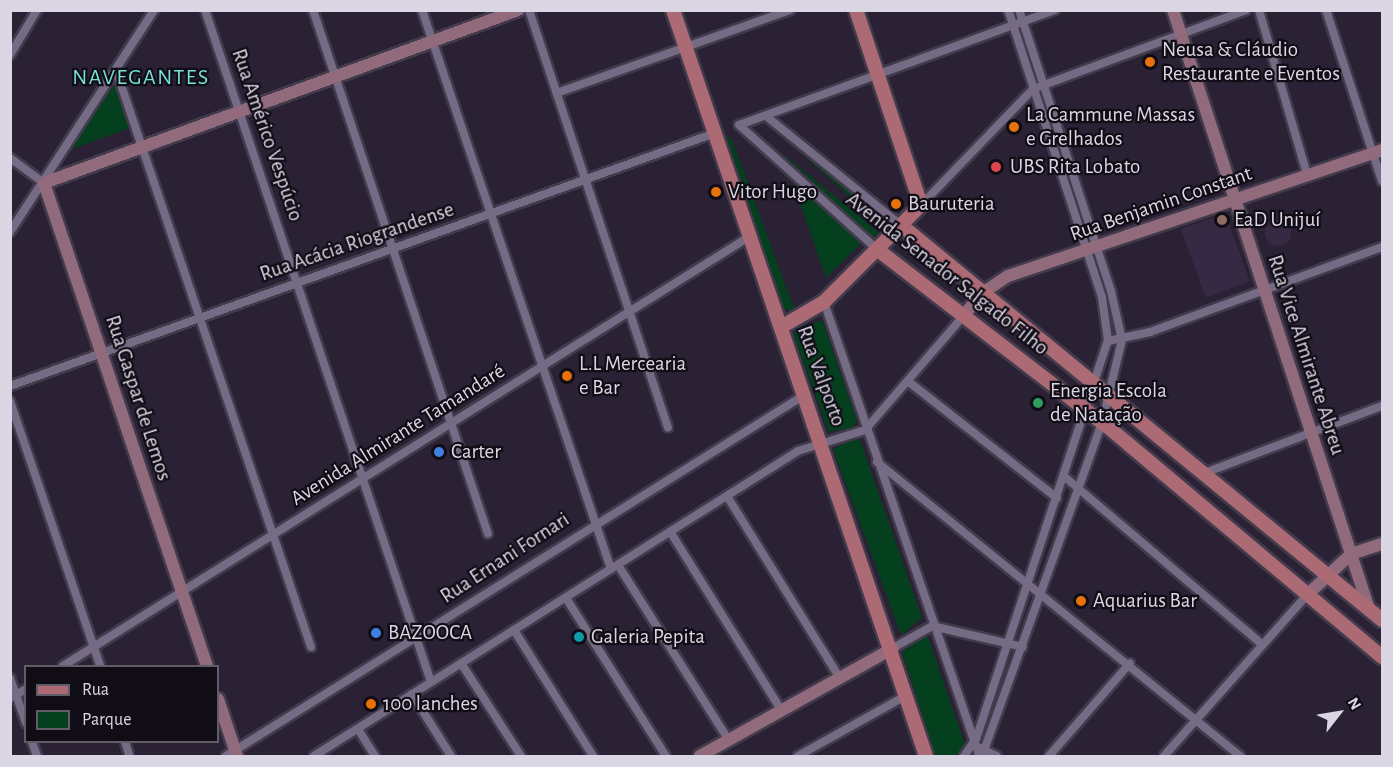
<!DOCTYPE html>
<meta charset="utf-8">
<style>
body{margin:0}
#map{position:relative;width:1393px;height:767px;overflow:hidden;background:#2a2135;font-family:"Alegreya Sans",sans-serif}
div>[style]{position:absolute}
.built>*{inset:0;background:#352944;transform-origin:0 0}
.round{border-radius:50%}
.green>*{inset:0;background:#043f1e}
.roads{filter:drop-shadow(2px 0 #423b4c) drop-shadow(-2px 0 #423b4c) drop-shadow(0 2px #423b4c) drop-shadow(0 -2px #423b4c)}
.street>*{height:8px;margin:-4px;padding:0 4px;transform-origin:4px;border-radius:4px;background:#766b84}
.secondary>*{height:12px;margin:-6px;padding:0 6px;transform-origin:6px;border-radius:6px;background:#916a7c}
.primary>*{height:14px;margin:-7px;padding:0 7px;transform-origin:7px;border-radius:7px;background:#ab6a74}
.dots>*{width:16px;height:16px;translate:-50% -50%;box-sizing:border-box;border:3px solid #100d16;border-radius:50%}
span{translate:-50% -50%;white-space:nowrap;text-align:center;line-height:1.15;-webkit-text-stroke:4.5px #100d16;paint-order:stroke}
.poi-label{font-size:21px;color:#dbd6e3}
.left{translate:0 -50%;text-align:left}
.street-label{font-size:21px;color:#dbd6e3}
.neighbourhood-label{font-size:22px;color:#77e1d6;letter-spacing:1.5px}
.frame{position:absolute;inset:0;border:12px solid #dbd6e3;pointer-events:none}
.legend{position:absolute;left:24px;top:665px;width:195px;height:78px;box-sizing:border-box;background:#100d16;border:2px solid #615d68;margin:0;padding:8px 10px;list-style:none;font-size:18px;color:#dbd6e3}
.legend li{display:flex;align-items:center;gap:12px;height:30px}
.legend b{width:30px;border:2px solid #615d68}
.north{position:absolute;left:1309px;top:683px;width:60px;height:60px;-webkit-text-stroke:4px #100d16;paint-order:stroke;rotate:59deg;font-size:16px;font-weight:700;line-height:24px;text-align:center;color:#dbd6e3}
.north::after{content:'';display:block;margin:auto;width:21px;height:27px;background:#dbd6e3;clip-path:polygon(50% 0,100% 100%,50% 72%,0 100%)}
</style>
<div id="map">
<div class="built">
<i style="left:1225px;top:213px;width:73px;height:47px;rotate:70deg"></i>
<i class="round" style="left:1265px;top:220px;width:26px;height:26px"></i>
</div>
<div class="green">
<i style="clip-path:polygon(117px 78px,132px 127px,70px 150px)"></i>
<i style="clip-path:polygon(778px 133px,888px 224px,884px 227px)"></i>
<i style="clip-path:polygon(726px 135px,732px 140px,795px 311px,784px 309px)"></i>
<i style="clip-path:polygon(774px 146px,879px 233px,872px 237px)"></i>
<i style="clip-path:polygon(793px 183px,861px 243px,826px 278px,817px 252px)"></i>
<i style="clip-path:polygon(822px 320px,857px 420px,853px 427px,829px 432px,793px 333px)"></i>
<i style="clip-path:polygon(859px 437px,922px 618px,901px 635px,833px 449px)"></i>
<i style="clip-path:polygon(927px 635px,965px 744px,956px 756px,936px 756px,902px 652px)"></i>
</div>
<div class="roads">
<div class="street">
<i style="left:205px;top:10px;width:709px;rotate:71.41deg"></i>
<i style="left:313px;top:10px;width:552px;rotate:71.53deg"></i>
<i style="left:422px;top:10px;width:590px;rotate:71.32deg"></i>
<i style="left:529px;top:10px;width:440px;rotate:71.6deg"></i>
<i style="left:1259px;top:10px;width:171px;rotate:73.7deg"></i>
<i style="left:1326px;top:10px;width:180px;rotate:71.9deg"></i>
<i style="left:10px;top:55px;width:52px;rotate:-59deg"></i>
<i style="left:116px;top:70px;width:609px;rotate:71.33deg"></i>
<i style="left:557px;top:93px;width:247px;rotate:-19.6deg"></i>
<i style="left:766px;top:116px;width:175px;rotate:39deg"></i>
<i style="left:10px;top:158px;width:42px;rotate:36.3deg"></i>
<i style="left:921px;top:205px;width:161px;rotate:-46deg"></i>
<i style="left:1033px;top:89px;width:227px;rotate:-20.3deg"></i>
<i style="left:10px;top:232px;width:265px;rotate:-57deg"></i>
<i style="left:878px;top:250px;width:187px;rotate:-138deg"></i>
<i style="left:739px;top:125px;width:336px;rotate:-20deg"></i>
<i style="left:824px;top:302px;width:480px;rotate:71.1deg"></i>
<i style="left:1108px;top:341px;width:43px;rotate:-12.1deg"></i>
<i style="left:1150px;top:332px;width:247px;rotate:-20.1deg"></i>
<i style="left:909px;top:382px;width:188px;rotate:38.1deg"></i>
<i style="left:10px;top:386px;width:749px;rotate:-19.74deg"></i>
<i style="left:10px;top:401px;width:280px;rotate:71.2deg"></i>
<i style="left:877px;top:462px;width:467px;rotate:39deg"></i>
<i style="left:1207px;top:472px;width:187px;rotate:-20.7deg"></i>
<i style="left:1066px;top:478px;width:258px;rotate:40.3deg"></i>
<i style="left:727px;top:496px;width:211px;rotate:58.2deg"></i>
<i style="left:671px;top:533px;width:206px;rotate:58.1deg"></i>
<i style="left:618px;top:565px;width:206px;rotate:57.7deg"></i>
<i style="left:566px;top:598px;width:187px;rotate:57.7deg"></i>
<i style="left:514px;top:630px;width:149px;rotate:57.9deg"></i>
<i style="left:893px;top:648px;width:45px;rotate:-29.4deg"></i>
<i style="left:932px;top:626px;width:93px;rotate:13deg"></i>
<i style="left:461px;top:663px;width:111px;rotate:57.2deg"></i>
<i style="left:63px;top:666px;width:813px;rotate:-32.03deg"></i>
<i style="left:10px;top:678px;width:48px;rotate:70.4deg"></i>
<i style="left:412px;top:694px;width:73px;rotate:57.8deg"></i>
<i style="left:10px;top:698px;width:18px;rotate:-29deg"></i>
<i style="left:358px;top:729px;width:32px;rotate:58deg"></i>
<i style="left:32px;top:742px;width:15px;rotate:70deg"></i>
<i style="left:125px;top:742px;width:13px;rotate:72deg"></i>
<i style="left:974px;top:745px;width:25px;rotate:26deg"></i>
<i style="left:226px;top:756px;width:684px;rotate:-31.97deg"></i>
<i style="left:314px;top:756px;width:572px;rotate:-32.22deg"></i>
<i style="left:798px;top:451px;width:70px;rotate:-17.4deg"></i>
<i style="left:865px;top:430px;width:153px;rotate:-49.2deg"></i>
<i style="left:798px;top:756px;width:125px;rotate:-29.2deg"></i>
<i style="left:964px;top:756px;width:21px;rotate:-55deg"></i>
<i style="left:976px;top:739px;width:419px;rotate:-71.7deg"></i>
<i style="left:1108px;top:341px;width:44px;rotate:-97.8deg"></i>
<i style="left:1102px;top:297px;width:302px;rotate:-108.1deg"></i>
<i style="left:982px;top:756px;width:354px;rotate:-70.2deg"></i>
<i style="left:1102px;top:423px;width:85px;rotate:-76.5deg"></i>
<i style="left:1122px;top:340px;width:50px;rotate:-102.7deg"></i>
<i style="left:1111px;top:291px;width:296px;rotate:-108.1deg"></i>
<i style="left:1049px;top:756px;width:123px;rotate:-48.9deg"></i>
<i style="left:1164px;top:756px;width:217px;rotate:-48.4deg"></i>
</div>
<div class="secondary">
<i style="left:1173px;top:10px;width:630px;rotate:71.88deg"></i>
<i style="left:965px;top:314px;width:26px;rotate:-51deg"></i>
<i style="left:981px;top:294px;width:32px;rotate:-34deg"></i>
<i style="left:1008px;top:276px;width:395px;rotate:-18.6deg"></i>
<i style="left:1308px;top:594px;width:59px;rotate:-42.9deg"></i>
<i style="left:1351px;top:554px;width:33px;rotate:-18deg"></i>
<i style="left:207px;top:666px;width:510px;rotate:-108.65deg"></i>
<i style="left:44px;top:183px;width:505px;rotate:-20.05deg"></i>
<i style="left:218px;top:699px;width:60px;rotate:71.6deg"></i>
<i style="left:700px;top:756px;width:221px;rotate:-29.2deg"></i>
</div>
<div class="primary">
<i style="left:673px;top:10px;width:788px;rotate:71.27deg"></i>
<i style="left:902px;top:226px;width:621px;rotate:39.38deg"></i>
<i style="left:878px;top:250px;width:290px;rotate:37.6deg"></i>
<i style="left:1108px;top:427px;width:358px;rotate:40deg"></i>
<i style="left:781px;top:327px;width:50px;rotate:-30.2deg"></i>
<i style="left:824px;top:302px;width:137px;rotate:-45deg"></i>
<i style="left:921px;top:205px;width:206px;rotate:-108.4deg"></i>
</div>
</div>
<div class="dots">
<i style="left:1150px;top:62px;background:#e8710a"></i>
<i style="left:1014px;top:127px;background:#e8710a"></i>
<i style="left:996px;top:167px;background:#e0444e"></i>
<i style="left:716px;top:192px;background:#e8710a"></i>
<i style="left:896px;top:204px;background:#e8710a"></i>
<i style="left:1222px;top:220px;background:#8d6e63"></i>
<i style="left:567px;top:376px;background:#e8710a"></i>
<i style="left:1038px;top:403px;background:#2e9e5b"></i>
<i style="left:439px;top:452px;background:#3f7fe0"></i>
<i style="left:1081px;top:601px;background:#e8710a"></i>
<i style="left:376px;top:633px;background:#3f7fe0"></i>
<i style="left:579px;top:637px;background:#0f9aa8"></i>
<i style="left:371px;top:704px;background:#e8710a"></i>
</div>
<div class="poi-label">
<span class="left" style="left:1162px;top:62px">Neusa &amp; Cláudio<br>Restaurante e Eventos</span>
<span class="left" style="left:1026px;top:127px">La Cammune Massas<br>e Grelhados</span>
<span class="left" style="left:1010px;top:167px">UBS Rita Lobato</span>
<span class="left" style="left:728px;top:192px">Vitor Hugo</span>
<span class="left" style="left:908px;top:204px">Bauruteria</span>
<span class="left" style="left:1234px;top:220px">EaD Unijuí</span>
<span class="left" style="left:579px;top:376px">L.L Mercearia<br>e Bar</span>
<span class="left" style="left:1050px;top:403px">Energia Escola<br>de Natação</span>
<span class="left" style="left:451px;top:452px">Carter</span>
<span class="left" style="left:1093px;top:601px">Aquarius Bar</span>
<span class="left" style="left:388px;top:633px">BAZOOCA</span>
<span class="left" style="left:591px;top:637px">Galeria Pepita</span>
<span class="left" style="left:383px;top:704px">100 lanches</span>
</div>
<div class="street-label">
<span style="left:267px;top:135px;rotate:71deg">Rua Américo Vespúcio</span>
<span style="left:1161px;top:204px;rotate:-19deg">Rua Benjamin Constant</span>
<span style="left:357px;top:242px;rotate:-19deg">Rua Acácia Riograndense</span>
<span style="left:947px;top:274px;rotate:38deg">Avenida Senador Salgado Filho</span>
<span style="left:1306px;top:355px;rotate:72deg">Rua Vice Almirante Abreu</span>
<span style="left:821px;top:376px;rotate:70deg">Rua Valporto</span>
<span style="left:138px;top:398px;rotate:72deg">Rua Gaspar de Lemos</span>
<span style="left:398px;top:435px;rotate:-32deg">Avenida Almirante Tamandaré</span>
<span style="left:505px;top:558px;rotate:-33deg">Rua Ernani Fornari</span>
</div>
<div class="neighbourhood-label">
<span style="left:141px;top:78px">NAVEGANTES</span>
</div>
<div class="frame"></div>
<ul class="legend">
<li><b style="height:8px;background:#ab6a74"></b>Rua</li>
<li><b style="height:16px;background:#043f1e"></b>Parque</li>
</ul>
<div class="north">N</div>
</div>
